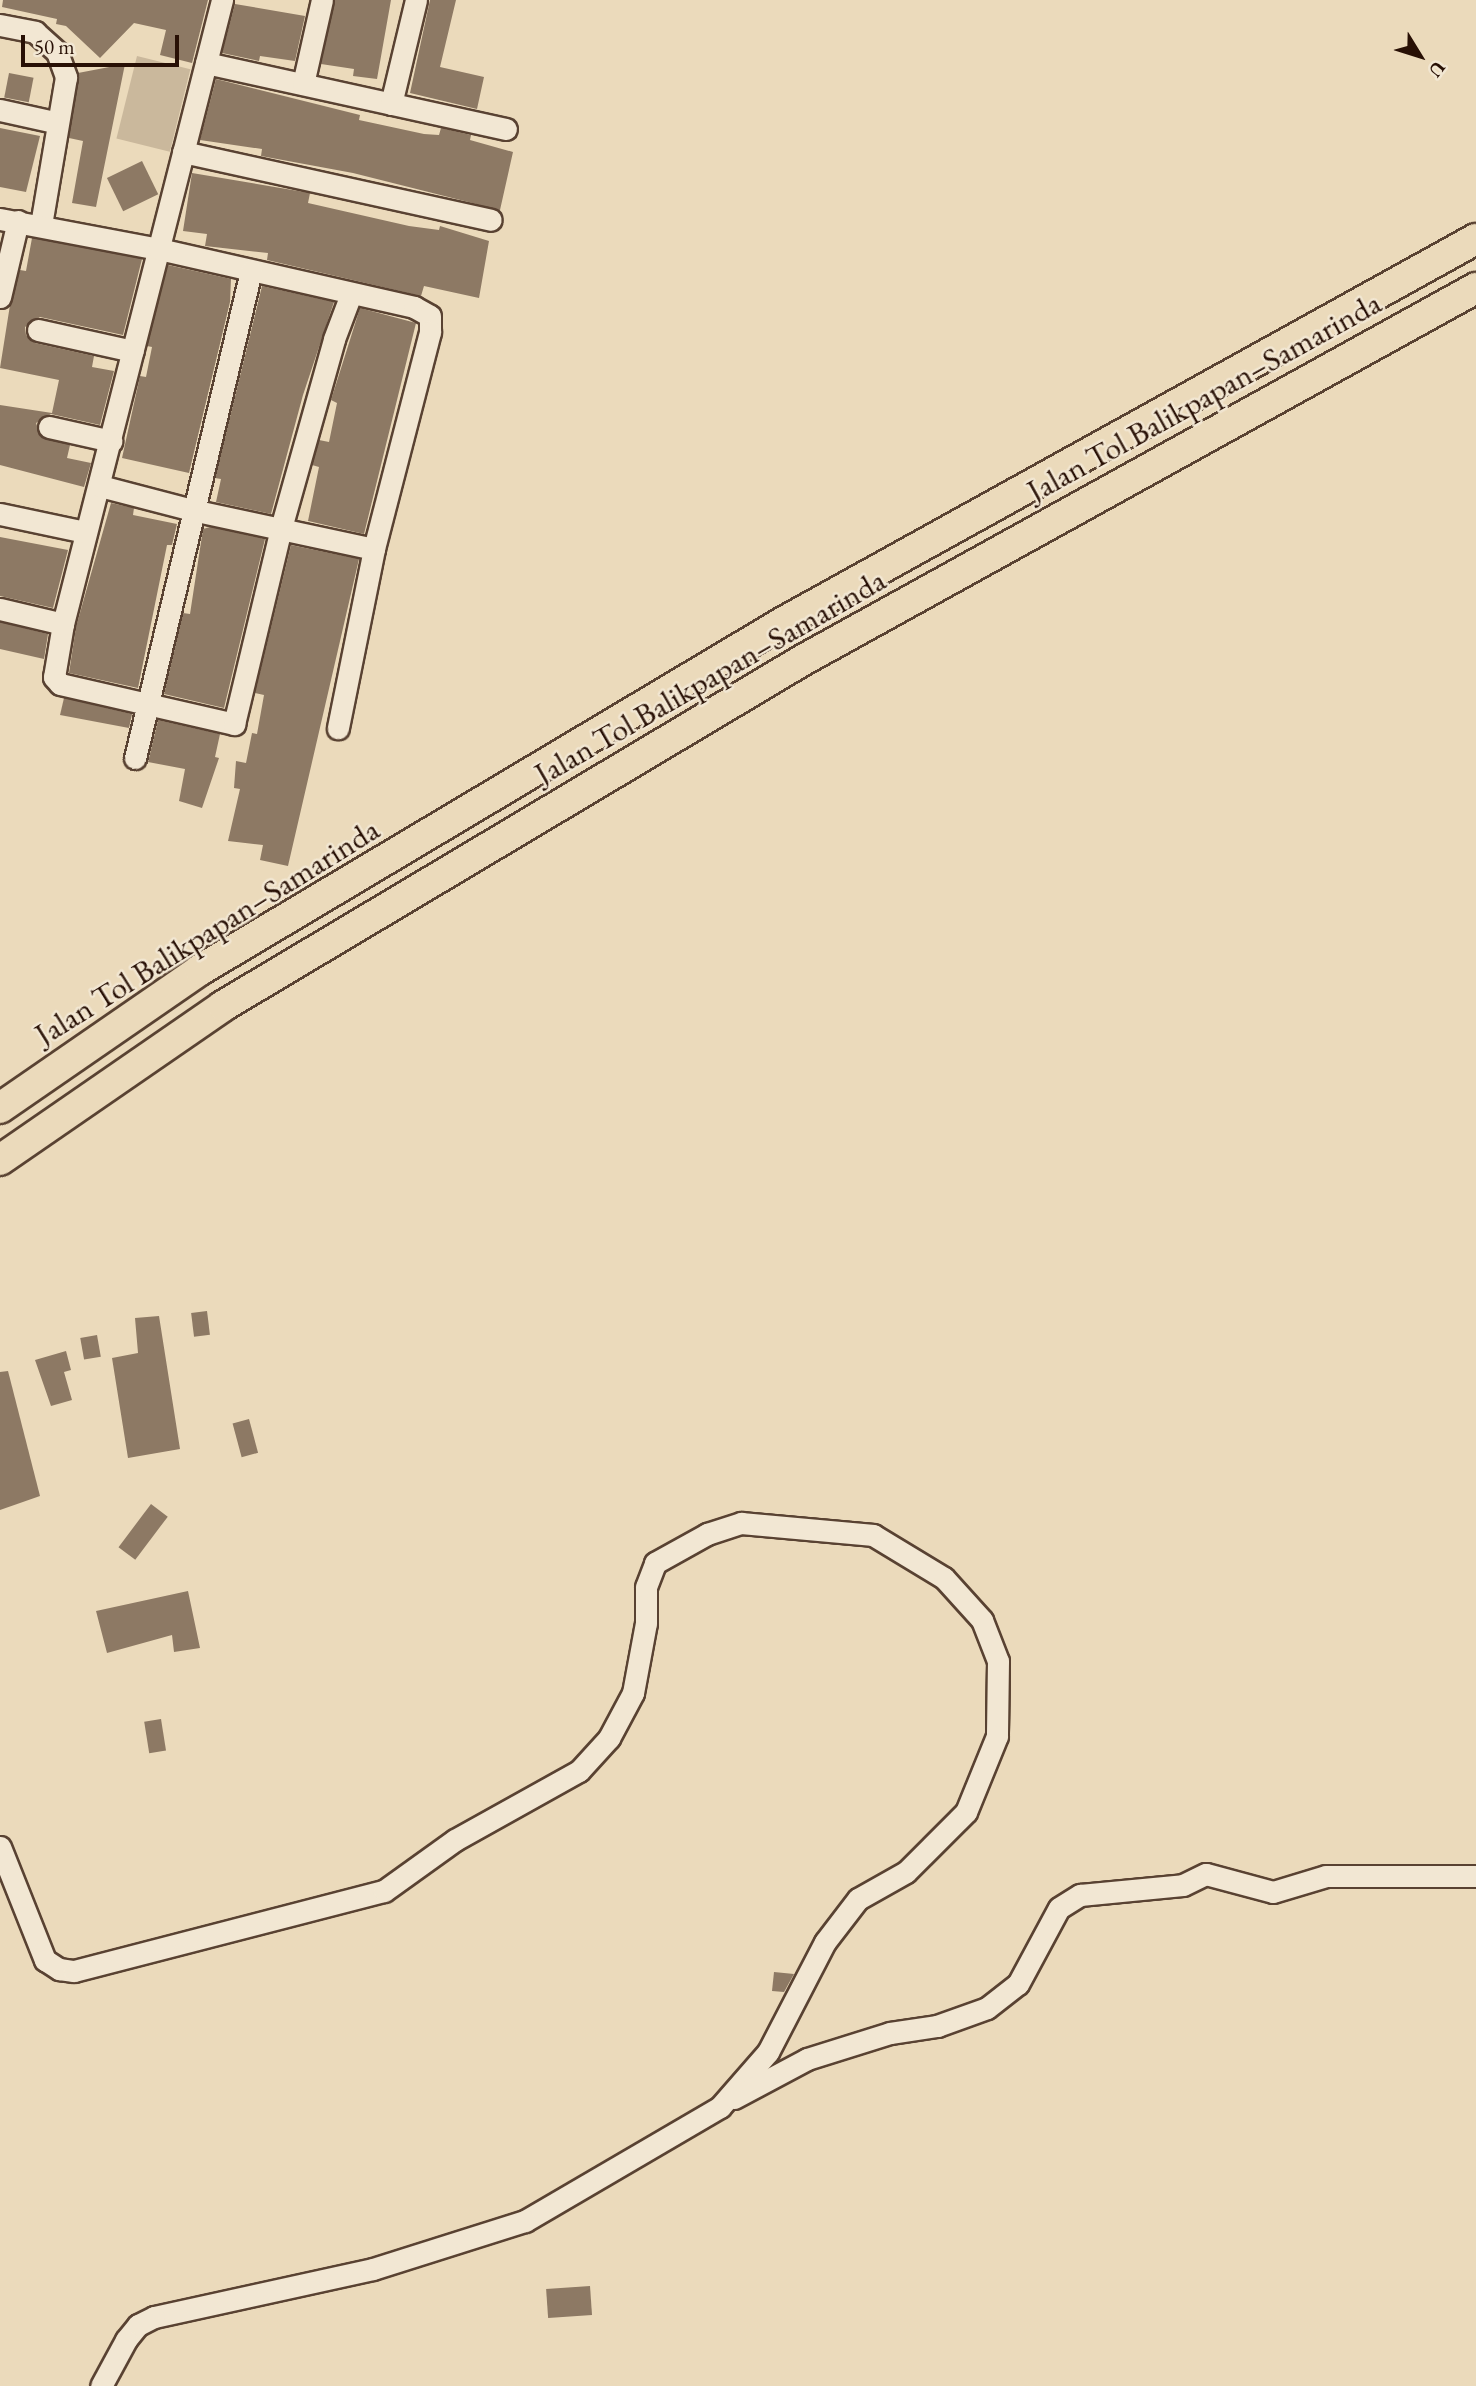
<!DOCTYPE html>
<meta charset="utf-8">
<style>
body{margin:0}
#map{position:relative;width:1476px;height:2386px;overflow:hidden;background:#ebdabb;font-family:"EB Garamond",serif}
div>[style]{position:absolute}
.green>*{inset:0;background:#cab89c;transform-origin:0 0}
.building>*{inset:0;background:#8d7964;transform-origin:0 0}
.roads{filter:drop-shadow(2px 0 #594232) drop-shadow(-2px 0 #594232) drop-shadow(0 2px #594232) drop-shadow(0 -2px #594232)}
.minor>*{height:21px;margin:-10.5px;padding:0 10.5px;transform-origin:10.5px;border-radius:10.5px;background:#f2e7d3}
.highway>*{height:30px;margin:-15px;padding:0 15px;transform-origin:15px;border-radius:15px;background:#ebdabb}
span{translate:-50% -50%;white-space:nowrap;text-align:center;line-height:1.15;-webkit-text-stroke:5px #f2e7d3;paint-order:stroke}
.street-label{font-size:32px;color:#281005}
.north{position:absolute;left:1385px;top:21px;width:70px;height:70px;-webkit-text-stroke:5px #f2e7d3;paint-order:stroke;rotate:128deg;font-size:19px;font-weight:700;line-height:28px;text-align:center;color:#281005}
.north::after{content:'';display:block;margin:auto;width:24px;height:32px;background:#281005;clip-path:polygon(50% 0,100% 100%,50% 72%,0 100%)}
.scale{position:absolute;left:21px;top:35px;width:158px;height:32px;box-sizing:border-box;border:4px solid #281005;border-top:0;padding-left:9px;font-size:21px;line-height:24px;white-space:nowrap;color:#281005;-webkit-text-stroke:5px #f2e7d3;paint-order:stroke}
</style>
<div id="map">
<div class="green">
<i style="left:137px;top:56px;width:55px;height:85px;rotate:14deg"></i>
</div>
<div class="building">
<i style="clip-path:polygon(3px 0,208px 0,192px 63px,160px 55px,166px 30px,134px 23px,100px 58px,66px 26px,56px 24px,57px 19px,2px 7px)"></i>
<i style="clip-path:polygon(335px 0,391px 0,377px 79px,353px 76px,354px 69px,321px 64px)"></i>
<i style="clip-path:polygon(430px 0,456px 0,440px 67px,484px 77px,477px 109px,410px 93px)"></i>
<i style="clip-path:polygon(235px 4px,305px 16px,295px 61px,260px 56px,259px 61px,222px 53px)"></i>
<i style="clip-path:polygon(125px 64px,96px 207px,72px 203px,83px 141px,69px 138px,78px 73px)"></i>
<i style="left:9px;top:73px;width:25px;height:25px;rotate:11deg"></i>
<i style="clip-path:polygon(216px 79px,360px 115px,359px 120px,424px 134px,439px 135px,441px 128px,471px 135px,470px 140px,513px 152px,500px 210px,353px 173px,261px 156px,262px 149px,200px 140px)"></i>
<i style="clip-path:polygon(0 128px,40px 136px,26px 192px,0 187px)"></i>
<i style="left:142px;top:161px;width:37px;height:39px;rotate:64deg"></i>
<i style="clip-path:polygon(192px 173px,310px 193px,308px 203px,409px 226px,439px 230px,440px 226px,489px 241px,479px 298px,424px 286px,421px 296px,267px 260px,268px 253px,205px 246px,207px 234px,183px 231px)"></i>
<i style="clip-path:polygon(32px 238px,142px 259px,123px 335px,40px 317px,25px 327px,26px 335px,35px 343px,94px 356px,92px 367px,114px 371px,100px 425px,51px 414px,36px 423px,41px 437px,70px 445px,67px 458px,91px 463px,84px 487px,0 465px,0 405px,52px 413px,59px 380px,0 368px,10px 305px,20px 270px,26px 271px)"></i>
<i style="clip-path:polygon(168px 265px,231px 279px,230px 302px,189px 473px,122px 458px,140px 376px,146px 377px,152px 347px,147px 346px)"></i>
<i style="clip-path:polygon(262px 286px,334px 302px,303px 395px,271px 514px,216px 502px,221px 479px,215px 478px)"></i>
<i style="clip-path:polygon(360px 308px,416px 323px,364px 534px,304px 520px,308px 521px,319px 467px,312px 465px,319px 440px,329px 442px,337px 403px,331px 400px)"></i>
<i style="clip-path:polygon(111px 503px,134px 508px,133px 515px,177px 524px,172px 545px,167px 545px,138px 688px,69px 673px,76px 627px)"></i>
<i style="clip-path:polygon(210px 527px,265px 539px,224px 708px,164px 694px,183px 613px,190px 614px,203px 529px)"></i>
<i style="clip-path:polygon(0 537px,68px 550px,53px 608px,0 596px)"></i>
<i style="clip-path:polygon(291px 545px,359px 559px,288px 866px,260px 860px,263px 845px,228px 841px,240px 789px,234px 788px,236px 761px,246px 763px,252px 733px,257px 734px,264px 695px,255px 693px)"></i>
<i style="clip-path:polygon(0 622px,48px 634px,44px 659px,0 649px)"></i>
<i style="clip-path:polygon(64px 698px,132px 714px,129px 728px,60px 715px)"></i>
<i style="clip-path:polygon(158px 720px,220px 734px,215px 757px,219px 758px,202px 808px,179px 801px,185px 769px,148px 762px)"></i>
<i style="left:207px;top:1311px;width:24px;height:16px;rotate:83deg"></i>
<i style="clip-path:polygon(159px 1316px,180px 1449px,128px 1458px,112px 1358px,138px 1353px,135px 1318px)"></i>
<i style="left:97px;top:1335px;width:22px;height:17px;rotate:80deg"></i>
<i style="clip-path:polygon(66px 1351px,71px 1370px,64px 1372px,72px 1400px,51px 1406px,35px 1360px)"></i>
<i style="clip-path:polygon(8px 1371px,40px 1496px,0 1510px,0 1372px)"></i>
<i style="left:249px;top:1419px;width:35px;height:17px;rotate:75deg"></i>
<i style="left:151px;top:1504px;width:21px;height:54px;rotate:37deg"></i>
<i style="clip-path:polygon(188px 1591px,200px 1648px,174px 1652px,172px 1635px,107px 1653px,96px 1611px)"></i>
<i style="left:161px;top:1719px;width:32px;height:17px;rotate:81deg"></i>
<i style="clip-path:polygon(774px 1972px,794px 1974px,784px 1992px,772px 1991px)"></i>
<i style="left:590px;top:2286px;width:29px;height:44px;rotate:86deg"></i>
</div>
<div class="roads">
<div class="minor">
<i style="left:222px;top:0;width:644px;rotate:104.3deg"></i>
<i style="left:63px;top:624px;width:54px;rotate:99.6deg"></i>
<i style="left:54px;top:677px;width:9px;rotate:49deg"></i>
<i style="left:60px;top:684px;width:179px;rotate:12.9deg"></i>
<i style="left:234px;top:724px;width:202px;rotate:-76.5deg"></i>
<i style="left:281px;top:528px;width:196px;rotate:-74.3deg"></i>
<i style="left:334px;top:339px;width:48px;rotate:-69.3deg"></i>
<i style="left:0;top:25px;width:36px;rotate:11deg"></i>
<i style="left:35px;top:32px;width:30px;rotate:42deg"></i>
<i style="left:57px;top:52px;width:27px;rotate:70deg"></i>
<i style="left:66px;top:77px;width:150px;rotate:99.6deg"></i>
<i style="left:206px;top:63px;width:307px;rotate:12.4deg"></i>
<i style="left:303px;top:84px;width:86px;rotate:-77.3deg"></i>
<i style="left:391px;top:104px;width:107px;rotate:-76.5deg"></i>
<i style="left:0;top:110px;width:59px;rotate:12.6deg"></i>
<i style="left:183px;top:152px;width:315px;rotate:12.4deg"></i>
<i style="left:0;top:219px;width:162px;rotate:10.7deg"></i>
<i style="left:159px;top:249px;width:262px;rotate:12.8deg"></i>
<i style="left:414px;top:307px;width:18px;rotate:29deg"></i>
<i style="left:430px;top:316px;width:16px;rotate:90deg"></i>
<i style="left:430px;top:332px;width:224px;rotate:104.5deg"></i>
<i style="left:374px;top:549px;width:183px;rotate:101.4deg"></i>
<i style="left:0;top:297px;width:78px;rotate:-76.7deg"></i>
<i style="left:38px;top:330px;width:97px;rotate:12.5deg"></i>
<i style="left:49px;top:427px;width:64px;rotate:12.7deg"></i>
<i style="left:100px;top:486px;width:95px;rotate:14.6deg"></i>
<i style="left:192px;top:510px;width:186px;rotate:12.1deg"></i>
<i style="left:0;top:514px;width:87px;rotate:12deg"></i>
<i style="left:0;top:609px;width:65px;rotate:13.4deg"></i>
<i style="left:135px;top:758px;width:501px;rotate:-76.6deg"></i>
<i style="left:0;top:1847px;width:122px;rotate:68.3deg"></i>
<i style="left:45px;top:1960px;width:17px;rotate:33deg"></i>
<i style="left:59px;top:1969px;width:15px;rotate:8deg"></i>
<i style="left:74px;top:1971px;width:320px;rotate:-14.5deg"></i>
<i style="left:384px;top:1891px;width:87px;rotate:-35.7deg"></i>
<i style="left:455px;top:1840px;width:142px;rotate:-29.1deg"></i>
<i style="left:579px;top:1771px;width:45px;rotate:-47.7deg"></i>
<i style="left:609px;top:1738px;width:51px;rotate:-61.9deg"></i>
<i style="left:633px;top:1693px;width:71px;rotate:-79.5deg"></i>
<i style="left:646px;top:1623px;width:36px;rotate:-90deg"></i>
<i style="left:646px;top:1587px;width:26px;rotate:-69deg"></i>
<i style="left:655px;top:1563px;width:60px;rotate:-29.1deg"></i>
<i style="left:707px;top:1534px;width:36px;rotate:-18deg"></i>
<i style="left:741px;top:1523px;width:133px;rotate:5.2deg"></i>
<i style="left:873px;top:1535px;width:83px;rotate:31.2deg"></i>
<i style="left:944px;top:1578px;width:57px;rotate:47.9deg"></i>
<i style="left:982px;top:1620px;width:44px;rotate:68.7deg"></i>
<i style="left:998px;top:1661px;width:75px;rotate:90.8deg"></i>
<i style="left:997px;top:1736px;width:82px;rotate:112.2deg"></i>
<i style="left:966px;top:1812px;width:85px;rotate:135deg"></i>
<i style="left:906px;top:1872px;width:55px;rotate:150.6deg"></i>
<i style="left:858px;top:1899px;width:54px;rotate:127.5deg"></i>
<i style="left:825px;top:1942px;width:124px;rotate:117.4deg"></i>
<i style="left:768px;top:2052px;width:73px;rotate:131.1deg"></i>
<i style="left:720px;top:2107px;width:226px;rotate:149.7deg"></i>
<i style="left:525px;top:2221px;width:159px;rotate:162.5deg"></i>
<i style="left:373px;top:2269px;width:224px;rotate:167.6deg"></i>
<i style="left:154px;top:2317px;width:18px;rotate:153deg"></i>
<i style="left:138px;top:2325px;width:19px;rotate:129deg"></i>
<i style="left:126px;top:2340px;width:52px;rotate:118.5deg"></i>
<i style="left:734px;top:2098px;width:83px;rotate:-28.1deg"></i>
<i style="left:807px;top:2059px;width:87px;rotate:-17.4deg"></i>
<i style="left:890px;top:2033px;width:48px;rotate:-8.5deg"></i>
<i style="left:937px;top:2026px;width:53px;rotate:-19.8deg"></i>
<i style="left:987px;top:2008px;width:39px;rotate:-38deg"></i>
<i style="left:1018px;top:1984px;width:86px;rotate:-61.7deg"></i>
<i style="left:1059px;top:1908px;width:25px;rotate:-32deg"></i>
<i style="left:1080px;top:1895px;width:103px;rotate:-5.5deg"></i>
<i style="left:1183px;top:1885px;width:25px;rotate:-26deg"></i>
<i style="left:1206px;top:1874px;width:69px;rotate:15deg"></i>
<i style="left:1273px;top:1892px;width:55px;rotate:-16.8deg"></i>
<i style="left:1326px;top:1876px;width:150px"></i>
</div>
<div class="highway">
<i style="left:0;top:1108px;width:243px;rotate:-34.6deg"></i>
<i style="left:200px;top:970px;width:678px;rotate:-30.8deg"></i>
<i style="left:782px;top:623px;width:793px;rotate:-28.96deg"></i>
<i style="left:0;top:1160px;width:271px;rotate:-34.6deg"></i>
<i style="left:223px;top:1006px;width:675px;rotate:-30.82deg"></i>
<i style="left:803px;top:660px;width:769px;rotate:-28.93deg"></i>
</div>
</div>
<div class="street-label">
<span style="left:1204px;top:397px;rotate:-29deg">Jalan Tol Balikpapan–Samarinda</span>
<span style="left:710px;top:677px;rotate:-30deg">Jalan Tol Balikpapan–Samarinda</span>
<span style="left:207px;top:932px;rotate:-32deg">Jalan Tol Balikpapan–Samarinda</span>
</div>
<div class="north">U</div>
<div class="scale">50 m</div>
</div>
